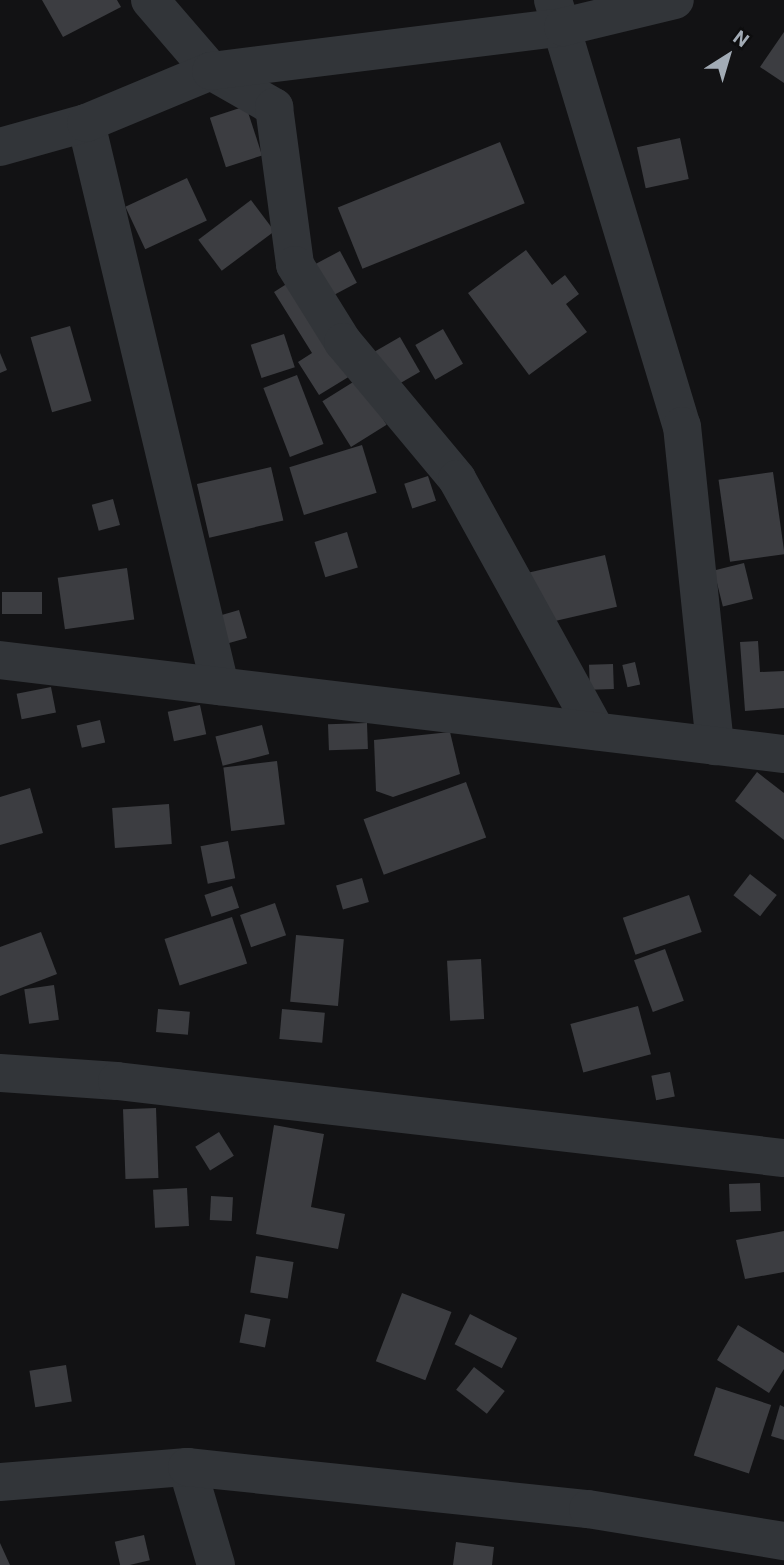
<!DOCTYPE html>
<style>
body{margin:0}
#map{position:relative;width:784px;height:1565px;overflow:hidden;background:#121214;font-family:Roboto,sans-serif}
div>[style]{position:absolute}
.building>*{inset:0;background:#3c3d41;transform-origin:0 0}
.street>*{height:38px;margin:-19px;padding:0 19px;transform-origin:19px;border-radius:19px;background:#323539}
span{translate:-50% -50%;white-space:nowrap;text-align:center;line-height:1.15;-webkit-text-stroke:5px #0d0d0e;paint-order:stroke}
.north{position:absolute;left:693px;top:21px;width:70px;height:70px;-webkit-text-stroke:5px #0d0d0e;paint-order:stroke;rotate:37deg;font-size:19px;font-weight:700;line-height:28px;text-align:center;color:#a2abb5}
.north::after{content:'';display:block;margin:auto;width:24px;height:32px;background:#a2abb5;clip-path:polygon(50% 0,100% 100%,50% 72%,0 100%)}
</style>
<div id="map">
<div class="building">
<i style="clip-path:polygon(42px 0,117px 0,121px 7px,63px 37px)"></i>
<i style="clip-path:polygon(784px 32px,784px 83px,760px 67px)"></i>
<i style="left:246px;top:106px;width:52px;height:38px;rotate:72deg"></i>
<i style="left:680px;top:138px;width:42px;height:44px;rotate:78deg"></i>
<i style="left:500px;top:142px;width:66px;height:175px;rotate:68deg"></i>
<i style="left:187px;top:178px;width:47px;height:68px;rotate:65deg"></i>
<i style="left:251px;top:200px;width:39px;height:66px;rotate:53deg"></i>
<i style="clip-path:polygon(526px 250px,552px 285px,565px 275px,579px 294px,566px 304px,587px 332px,529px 375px,468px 293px)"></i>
<i style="left:340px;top:251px;width:36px;height:33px;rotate:62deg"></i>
<i style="clip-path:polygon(296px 278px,355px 373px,319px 395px,298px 362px,312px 353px,274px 292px)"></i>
<i style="left:70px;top:326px;width:78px;height:41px;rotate:74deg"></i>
<i style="left:443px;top:329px;width:40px;height:32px;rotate:60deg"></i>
<i style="left:284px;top:334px;width:35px;height:35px;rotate:72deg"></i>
<i style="left:400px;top:337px;width:40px;height:34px;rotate:60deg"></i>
<i style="clip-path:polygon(0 353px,7px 370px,0 373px)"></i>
<i style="left:297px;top:375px;width:74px;height:36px;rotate:69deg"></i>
<i style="left:358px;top:379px;width:54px;height:42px;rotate:58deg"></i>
<i style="left:362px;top:445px;width:50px;height:76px;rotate:73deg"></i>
<i style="left:271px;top:467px;width:55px;height:76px;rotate:77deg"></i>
<i style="left:773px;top:472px;width:83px;height:55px;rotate:82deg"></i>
<i style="left:428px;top:476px;width:26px;height:25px;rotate:72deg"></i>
<i style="left:113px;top:499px;width:27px;height:22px;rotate:75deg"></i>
<i style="left:347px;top:532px;width:37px;height:34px;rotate:73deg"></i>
<i style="left:605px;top:555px;width:53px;height:79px;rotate:77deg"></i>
<i style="left:744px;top:563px;width:37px;height:31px;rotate:76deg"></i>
<i style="left:127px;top:568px;width:52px;height:70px;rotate:82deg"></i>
<i style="left:2px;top:592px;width:40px;height:22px"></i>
<i style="left:239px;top:610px;width:29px;height:26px;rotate:74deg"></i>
<i style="clip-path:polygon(758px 641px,760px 672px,784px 671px,784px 708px,745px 711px,740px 642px)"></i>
<i style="left:635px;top:662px;width:23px;height:13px;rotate:77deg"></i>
<i style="left:613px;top:664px;width:25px;height:24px;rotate:88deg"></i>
<i style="left:51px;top:687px;width:26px;height:35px;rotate:79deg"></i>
<i style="left:200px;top:705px;width:30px;height:33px;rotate:78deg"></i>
<i style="left:100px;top:720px;width:23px;height:24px;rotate:77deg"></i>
<i style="left:367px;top:723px;width:26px;height:39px;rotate:88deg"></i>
<i style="left:262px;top:725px;width:30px;height:48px;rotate:76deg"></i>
<i style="clip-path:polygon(450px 732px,460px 774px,393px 797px,376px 791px,374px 740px)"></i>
<i style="left:277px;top:761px;width:64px;height:54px;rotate:83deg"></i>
<i style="clip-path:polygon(757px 772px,784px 793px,784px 840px,735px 801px)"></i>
<i style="left:466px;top:782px;width:59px;height:109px;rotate:70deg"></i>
<i style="clip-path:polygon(30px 788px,43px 833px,0 845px,0 797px)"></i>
<i style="left:169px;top:804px;width:40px;height:57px;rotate:86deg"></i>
<i style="left:228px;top:841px;width:38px;height:28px;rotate:79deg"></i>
<i style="left:750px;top:874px;width:34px;height:27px;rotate:38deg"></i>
<i style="left:362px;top:878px;width:25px;height:27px;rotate:74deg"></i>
<i style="left:232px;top:886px;width:23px;height:29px;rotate:72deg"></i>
<i style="left:689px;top:895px;width:39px;height:70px;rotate:71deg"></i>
<i style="left:275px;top:903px;width:34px;height:37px;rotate:71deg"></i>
<i style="left:232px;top:917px;width:49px;height:71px;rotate:72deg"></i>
<i style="clip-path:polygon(41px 932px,57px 974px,0 996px,0 947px)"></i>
<i style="left:296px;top:935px;width:48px;height:67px;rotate:5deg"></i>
<i style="left:665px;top:949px;width:55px;height:33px;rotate:70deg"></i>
<i style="left:481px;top:959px;width:60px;height:34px;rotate:87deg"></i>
<i style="left:54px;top:985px;width:35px;height:30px;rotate:82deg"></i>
<i style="left:638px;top:1006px;width:50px;height:70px;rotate:75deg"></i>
<i style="left:158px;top:1009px;width:32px;height:23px;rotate:5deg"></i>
<i style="left:282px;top:1009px;width:43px;height:30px;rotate:5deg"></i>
<i style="left:670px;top:1072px;width:25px;height:19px;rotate:79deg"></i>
<i style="left:156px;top:1108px;width:70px;height:33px;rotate:88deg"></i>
<i style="clip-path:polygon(274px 1125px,324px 1134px,311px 1207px,345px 1214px,338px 1249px,256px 1234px)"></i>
<i style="left:219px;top:1132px;width:28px;height:28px;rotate:58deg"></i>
<i style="left:760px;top:1183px;width:28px;height:31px;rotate:88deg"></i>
<i style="left:187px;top:1188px;width:38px;height:34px;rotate:87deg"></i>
<i style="left:211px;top:1196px;width:22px;height:24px;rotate:3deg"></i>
<i style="clip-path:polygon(784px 1231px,784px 1272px,745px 1279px,736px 1240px)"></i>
<i style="left:256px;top:1256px;width:38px;height:37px;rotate:9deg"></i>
<i style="left:402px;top:1293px;width:53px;height:73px;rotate:21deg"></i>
<i style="left:245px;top:1314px;width:26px;height:29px;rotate:11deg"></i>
<i style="left:470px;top:1314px;width:53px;height:34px;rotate:27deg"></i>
<i style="clip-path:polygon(738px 1325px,784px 1353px,784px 1369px,769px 1393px,717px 1360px)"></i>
<i style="left:66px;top:1365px;width:37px;height:37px;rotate:81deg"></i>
<i style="left:474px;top:1367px;width:39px;height:29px;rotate:38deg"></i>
<i style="left:716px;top:1387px;width:58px;height:72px;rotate:18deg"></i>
<i style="clip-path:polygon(780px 1405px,784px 1407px,784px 1440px,771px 1436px)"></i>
<i style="left:144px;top:1535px;width:26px;height:30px;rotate:77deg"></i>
<i style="clip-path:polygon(456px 1542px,494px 1547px,492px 1565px,453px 1565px)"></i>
<i style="clip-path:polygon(0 1543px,10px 1565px,0 1565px)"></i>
</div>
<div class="street">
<i style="left:150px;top:0;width:94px;rotate:49.3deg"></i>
<i style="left:211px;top:71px;width:73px;rotate:29.7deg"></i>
<i style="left:274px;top:107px;width:159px;rotate:82.4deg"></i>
<i style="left:295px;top:265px;width:91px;rotate:58.1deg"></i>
<i style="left:343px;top:342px;width:178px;rotate:50.2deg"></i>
<i style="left:457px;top:479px;width:288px;rotate:61.1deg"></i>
<i style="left:553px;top:0;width:445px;rotate:73.2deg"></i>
<i style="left:682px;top:426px;width:322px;rotate:84.1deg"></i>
<i style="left:86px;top:123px;width:579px;rotate:76.61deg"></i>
<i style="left:0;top:147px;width:89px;rotate:-15.6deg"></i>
<i style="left:86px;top:123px;width:135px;rotate:-22.6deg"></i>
<i style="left:211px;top:71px;width:355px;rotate:-7.1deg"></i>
<i style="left:563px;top:27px;width:115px;rotate:-13.6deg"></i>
<i style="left:0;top:660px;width:790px;rotate:6.84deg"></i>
<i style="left:0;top:1073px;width:117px;rotate:3.9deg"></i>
<i style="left:117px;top:1081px;width:671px;rotate:6.59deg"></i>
<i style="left:187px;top:1467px;width:102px;rotate:73.5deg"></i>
<i style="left:0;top:1482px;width:188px;rotate:-4.6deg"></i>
<i style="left:187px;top:1467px;width:403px;rotate:6deg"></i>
<i style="left:588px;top:1509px;width:199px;rotate:9.3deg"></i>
</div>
<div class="north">N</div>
</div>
